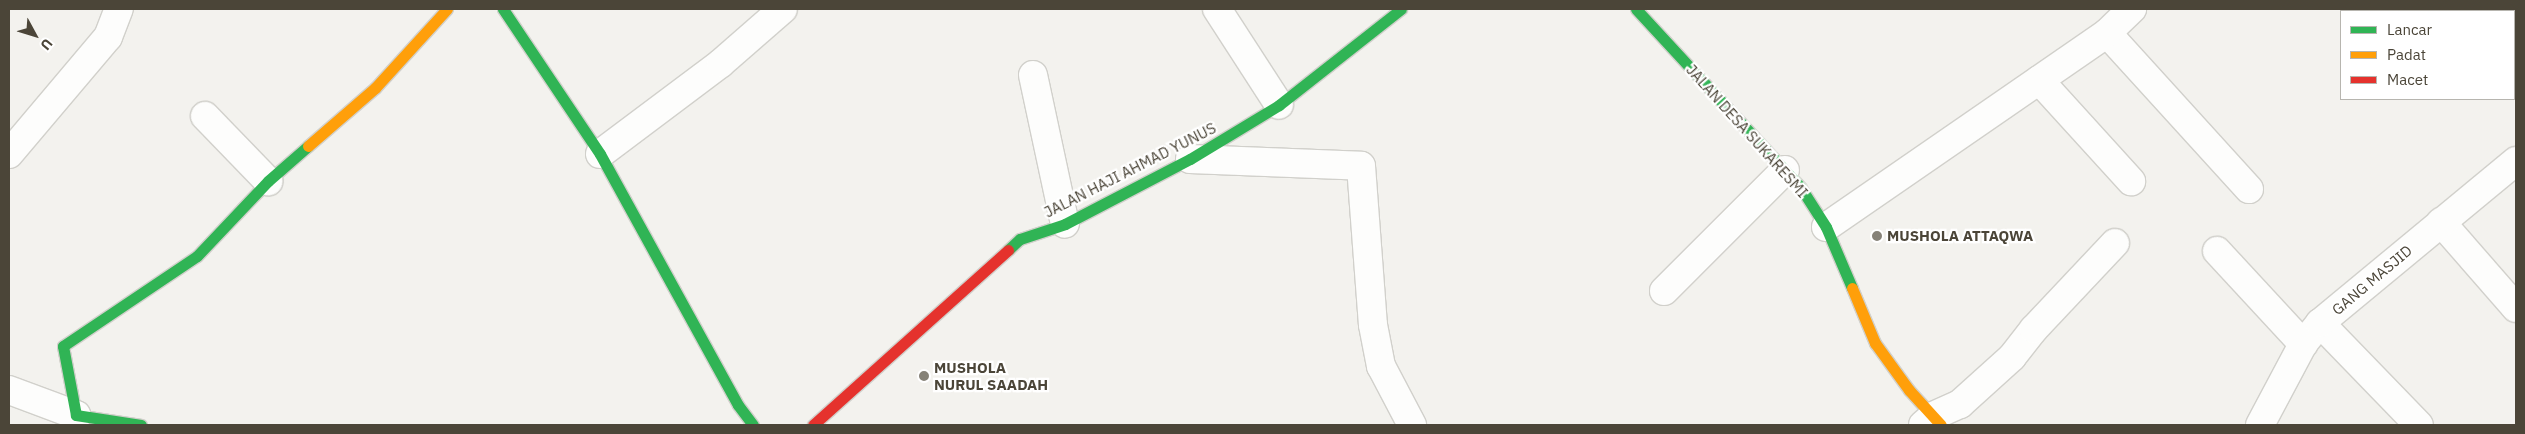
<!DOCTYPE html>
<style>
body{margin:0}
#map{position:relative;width:2525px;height:434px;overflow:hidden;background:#f3f2ee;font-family:"IBM Plex Sans",sans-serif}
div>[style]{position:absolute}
.roads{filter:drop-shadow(1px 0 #d1d0cb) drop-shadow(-1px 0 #d1d0cb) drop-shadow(0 1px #d1d0cb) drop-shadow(0 -1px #d1d0cb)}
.street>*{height:28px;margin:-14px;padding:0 14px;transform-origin:14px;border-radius:14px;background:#fdfdfc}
.fast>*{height:11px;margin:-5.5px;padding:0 5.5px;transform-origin:5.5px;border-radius:5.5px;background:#30b455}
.slow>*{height:11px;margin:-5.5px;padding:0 5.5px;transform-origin:5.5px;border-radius:5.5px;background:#ff9f0a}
.jam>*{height:11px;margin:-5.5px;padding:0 5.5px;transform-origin:5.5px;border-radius:5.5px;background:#e5322d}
.dots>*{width:14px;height:14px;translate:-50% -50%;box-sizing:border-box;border:2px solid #fff;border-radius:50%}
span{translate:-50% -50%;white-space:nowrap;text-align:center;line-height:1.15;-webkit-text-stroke:4.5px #fff;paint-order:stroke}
.street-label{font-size:15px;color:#4b4538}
.poi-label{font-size:15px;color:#4b4538;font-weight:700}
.left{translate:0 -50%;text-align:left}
.frame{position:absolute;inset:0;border:10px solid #4b4538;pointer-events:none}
.legend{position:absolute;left:2340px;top:10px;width:175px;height:90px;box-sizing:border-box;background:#fff;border:1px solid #b7b5af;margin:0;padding:6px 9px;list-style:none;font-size:15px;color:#4b4538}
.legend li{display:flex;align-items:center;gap:10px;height:25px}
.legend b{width:25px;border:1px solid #b7b5af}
.north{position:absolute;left:10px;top:10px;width:50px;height:50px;-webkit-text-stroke:4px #fff;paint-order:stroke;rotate:129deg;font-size:14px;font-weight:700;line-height:20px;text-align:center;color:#4b4538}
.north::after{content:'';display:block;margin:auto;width:18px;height:22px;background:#4b4538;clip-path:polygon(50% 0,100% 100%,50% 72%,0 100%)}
</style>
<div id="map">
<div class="roads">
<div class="street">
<i style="left:1217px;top:9px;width:114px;rotate:57.1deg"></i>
<i style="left:2498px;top:9px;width:3px;rotate:45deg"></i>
<i style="left:2514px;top:28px;width:4px;rotate:63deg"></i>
<i style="left:2107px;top:33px;width:211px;rotate:47.7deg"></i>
<i style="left:1033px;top:75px;width:152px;rotate:77.9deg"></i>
<i style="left:2039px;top:80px;width:137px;rotate:47.7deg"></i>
<i style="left:205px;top:116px;width:91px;rotate:45.9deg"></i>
<i style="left:9px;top:154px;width:153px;rotate:-49.8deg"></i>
<i style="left:108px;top:37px;width:30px;rotate:-69deg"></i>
<i style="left:600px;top:154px;width:151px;rotate:-36.9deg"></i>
<i style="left:721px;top:63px;width:82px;rotate:-41.1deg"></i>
<i style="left:1190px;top:159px;width:171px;rotate:2.3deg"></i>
<i style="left:1361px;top:166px;width:159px;rotate:85.7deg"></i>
<i style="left:1373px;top:325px;width:42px;rotate:79deg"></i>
<i style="left:1381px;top:366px;width:67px;rotate:62.3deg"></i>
<i style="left:2441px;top:222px;width:114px;rotate:48.9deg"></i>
<i style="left:1826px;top:227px;width:341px;rotate:-34.6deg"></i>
<i style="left:2107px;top:33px;width:35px;rotate:-44deg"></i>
<i style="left:2217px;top:251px;width:127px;rotate:47.2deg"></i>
<i style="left:1664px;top:291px;width:171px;rotate:-45deg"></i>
<i style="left:2320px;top:323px;width:142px;rotate:45.9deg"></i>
<i style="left:9px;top:390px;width:72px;rotate:20.5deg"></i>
<i style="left:76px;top:415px;width:10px;rotate:101deg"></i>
<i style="left:1923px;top:425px;width:13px;rotate:-42deg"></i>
<i style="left:1933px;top:416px;width:30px;rotate:-24deg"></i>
<i style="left:1960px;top:404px;width:70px;rotate:-42.1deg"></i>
<i style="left:2012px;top:357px;width:36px;rotate:-52deg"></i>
<i style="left:2034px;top:329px;width:118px;rotate:-46.7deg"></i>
<i style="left:2260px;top:425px;width:92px;rotate:-62deg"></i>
<i style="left:2303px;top:344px;width:27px;rotate:-51deg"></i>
<i style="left:2320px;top:323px;width:254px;rotate:-39.6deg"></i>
</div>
<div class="fast">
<i style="left:503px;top:9px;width:174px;rotate:56.2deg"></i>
<i style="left:600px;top:154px;width:286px;rotate:61.2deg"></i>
<i style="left:738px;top:405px;width:25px;rotate:53deg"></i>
<i style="left:1636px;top:9px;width:243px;rotate:47.3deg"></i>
<i style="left:1801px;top:188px;width:46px;rotate:57.3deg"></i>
<i style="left:1826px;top:227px;width:66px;rotate:66.9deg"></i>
<i style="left:1008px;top:250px;width:16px;rotate:-43deg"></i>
<i style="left:1020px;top:239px;width:47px;rotate:-18.4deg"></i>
<i style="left:1065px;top:224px;width:141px;rotate:-27.5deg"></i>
<i style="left:1190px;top:159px;width:104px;rotate:-31.2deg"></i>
<i style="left:1279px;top:105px;width:155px;rotate:-38.2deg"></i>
<i style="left:141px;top:425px;width:66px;rotate:-171.3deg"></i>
<i style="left:76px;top:415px;width:70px;rotate:-100.7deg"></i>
<i style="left:63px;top:346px;width:161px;rotate:-33.9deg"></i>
<i style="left:197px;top:256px;width:103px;rotate:-46.6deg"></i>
<i style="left:268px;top:181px;width:53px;rotate:-41.2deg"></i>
</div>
<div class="slow">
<i style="left:308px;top:146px;width:89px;rotate:-40.9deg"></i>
<i style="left:375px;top:88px;width:107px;rotate:-47.7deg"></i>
<i style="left:1852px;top:288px;width:60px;rotate:67.3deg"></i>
<i style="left:1875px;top:343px;width:58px;rotate:54.1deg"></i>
<i style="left:1909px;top:390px;width:47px;rotate:47.6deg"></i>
</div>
<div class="jam">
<i style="left:813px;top:425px;width:262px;rotate:-41.9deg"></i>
</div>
</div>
<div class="dots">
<i style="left:1877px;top:236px;background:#868278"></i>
<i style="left:924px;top:376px;background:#868278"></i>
</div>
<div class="street-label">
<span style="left:1747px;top:131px;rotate:48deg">JALAN DESA SUKARESMI</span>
<span style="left:1130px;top:170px;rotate:-27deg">JALAN HAJI AHMAD YUNUS</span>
<span style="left:2372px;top:280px;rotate:-40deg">GANG MASJID</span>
</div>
<div class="poi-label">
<span class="left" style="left:1887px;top:236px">MUSHOLA ATTAQWA</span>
<span class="left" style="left:934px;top:376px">MUSHOLA<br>NURUL SAADAH</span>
</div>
<div class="frame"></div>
<ul class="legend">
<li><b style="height:6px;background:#30b455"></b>Lancar</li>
<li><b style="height:6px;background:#ff9f0a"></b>Padat</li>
<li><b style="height:6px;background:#e5322d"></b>Macet</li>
</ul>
<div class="north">U</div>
</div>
